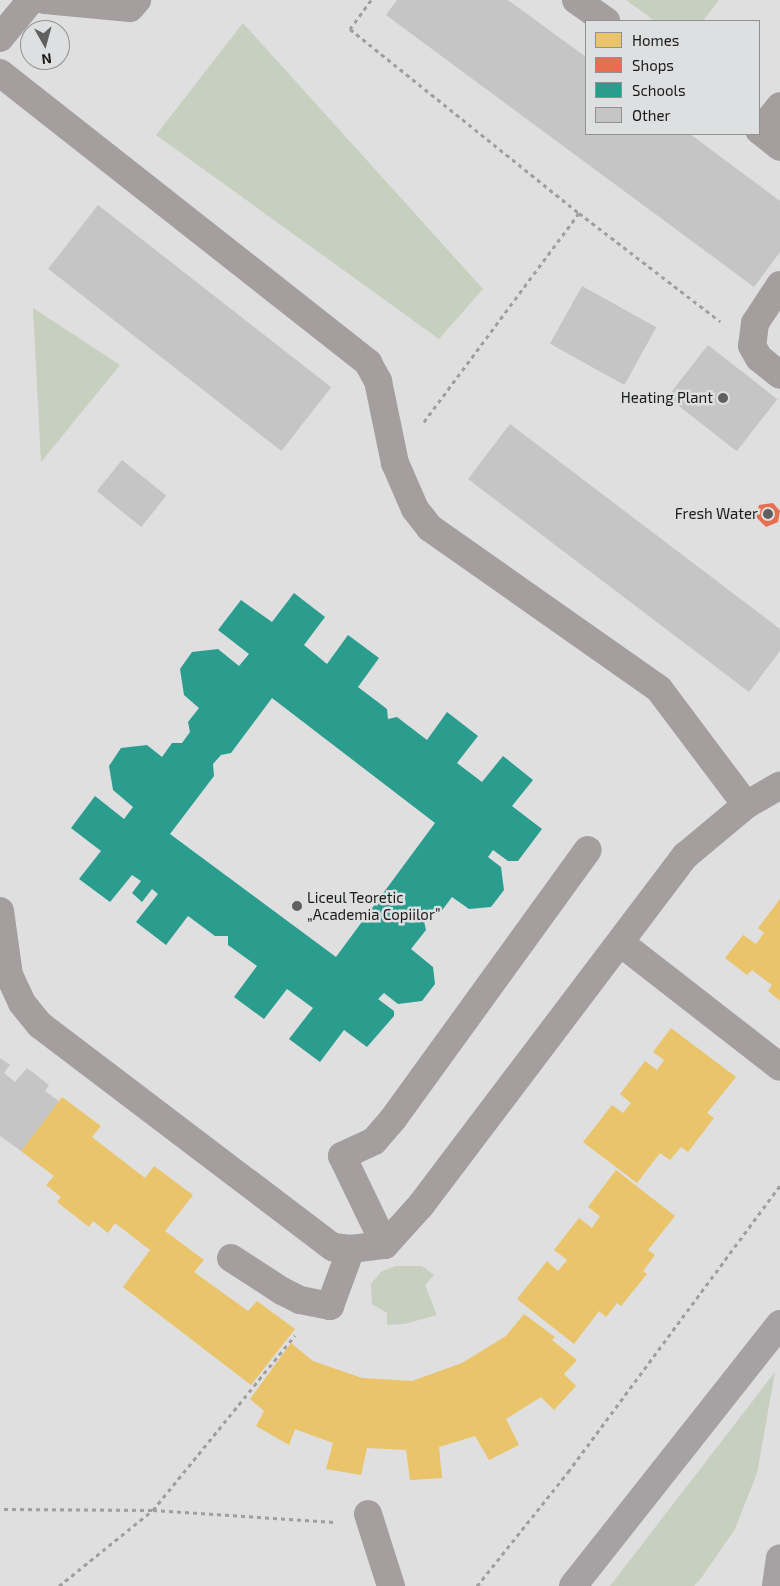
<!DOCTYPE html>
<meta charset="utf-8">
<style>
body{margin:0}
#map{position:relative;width:780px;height:1586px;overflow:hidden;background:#dfdfdf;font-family:"Exo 2",sans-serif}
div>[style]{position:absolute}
.green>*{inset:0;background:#c7cfbe}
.homes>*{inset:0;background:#e9c46a}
.shops>*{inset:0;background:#e76f51}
.schools>*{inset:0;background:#2a9d8f}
.building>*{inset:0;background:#c5c5c5;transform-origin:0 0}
.path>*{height:3px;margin-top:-1.5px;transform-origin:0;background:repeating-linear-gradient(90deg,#a19e9e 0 4px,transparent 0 8px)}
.minor>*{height:28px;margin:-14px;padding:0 14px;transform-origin:14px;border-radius:14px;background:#a49e9e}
.major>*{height:28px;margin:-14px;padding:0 14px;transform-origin:14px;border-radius:14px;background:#a6a1a2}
.dots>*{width:14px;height:14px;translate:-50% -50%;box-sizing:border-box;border:2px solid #dedfe0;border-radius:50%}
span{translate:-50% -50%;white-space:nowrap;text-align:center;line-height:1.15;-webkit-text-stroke:5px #dedfe0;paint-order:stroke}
.poi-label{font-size:15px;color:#1b1b1b}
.right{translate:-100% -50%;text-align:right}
.left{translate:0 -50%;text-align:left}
.legend{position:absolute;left:585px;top:20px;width:175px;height:115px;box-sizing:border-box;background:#dedfe0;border:1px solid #909191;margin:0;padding:6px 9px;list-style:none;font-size:15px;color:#1b1b1b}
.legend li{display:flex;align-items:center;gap:10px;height:25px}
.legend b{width:25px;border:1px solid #909191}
.north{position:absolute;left:20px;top:20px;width:50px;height:50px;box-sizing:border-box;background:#dedfe0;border:1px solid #909191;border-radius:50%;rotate:173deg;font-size:14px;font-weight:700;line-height:20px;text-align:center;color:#1b1b1b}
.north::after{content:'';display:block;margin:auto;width:18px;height:22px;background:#606060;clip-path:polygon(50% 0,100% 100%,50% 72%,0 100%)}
</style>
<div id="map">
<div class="green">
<i style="clip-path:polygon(626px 0,719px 0,703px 21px,655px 21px)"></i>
<i style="clip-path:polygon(243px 23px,483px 289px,439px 339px,156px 135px)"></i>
<i style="clip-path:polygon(33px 308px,120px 365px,41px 462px)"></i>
<i style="clip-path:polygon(395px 1266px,422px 1266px,434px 1275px,425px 1285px,437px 1315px,404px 1324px,387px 1325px,387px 1313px,372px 1304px,371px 1284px,381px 1272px)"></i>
<i style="clip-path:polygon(775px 1372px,757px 1473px,735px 1529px,702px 1577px,694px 1586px,610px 1586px)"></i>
</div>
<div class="homes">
<i style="clip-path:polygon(780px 899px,780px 1001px,768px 991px,772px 985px,752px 970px,747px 975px,725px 958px,743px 935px,756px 944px,764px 933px,758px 928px)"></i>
<i style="clip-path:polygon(671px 1028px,736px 1077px,707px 1113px,714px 1118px,688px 1152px,681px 1147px,670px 1160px,660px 1153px,637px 1183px,583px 1142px,612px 1105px,623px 1113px,631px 1103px,620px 1094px,645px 1061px,657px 1070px,664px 1060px,653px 1052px)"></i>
<i style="clip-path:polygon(62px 1097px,101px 1126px,92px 1137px,145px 1178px,154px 1166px,193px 1195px,165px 1231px,204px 1260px,194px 1272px,248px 1311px,257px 1301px,295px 1329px,251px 1385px,123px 1287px,150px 1250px,115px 1223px,108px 1233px,93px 1221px,89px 1227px,57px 1202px,61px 1197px,46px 1185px,54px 1176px,21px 1151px)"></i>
<i style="clip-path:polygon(616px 1170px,675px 1216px,648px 1250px,655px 1255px,643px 1271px,647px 1274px,621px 1306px,617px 1303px,606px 1317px,599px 1311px,574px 1344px,517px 1299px,547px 1261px,558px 1271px,567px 1260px,554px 1250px,579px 1218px,592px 1228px,600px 1216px,588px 1207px)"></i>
<i style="clip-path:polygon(524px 1314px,555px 1337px,552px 1340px,577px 1360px,564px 1374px,576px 1386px,554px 1410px,541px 1397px,506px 1419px,519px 1445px,489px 1460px,475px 1436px,439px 1447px,442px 1478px,410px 1480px,406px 1450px,367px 1448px,361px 1475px,326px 1469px,333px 1443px,295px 1429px,289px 1445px,256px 1426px,264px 1411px,250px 1399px,291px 1343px,313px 1361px,362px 1378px,412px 1381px,462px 1363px,506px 1336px)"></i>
</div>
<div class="shops">
<i style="clip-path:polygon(773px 503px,780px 511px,778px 522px,766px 527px,756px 517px,759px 505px)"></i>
</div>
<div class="schools">
<i style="clip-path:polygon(evenodd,294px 593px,325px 617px,304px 645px,327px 664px,348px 635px,379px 658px,358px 687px,387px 709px,388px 719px,397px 717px,427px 740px,447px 712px,478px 736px,457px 763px,482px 782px,503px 756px,533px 780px,512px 806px,542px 829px,518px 861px,508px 861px,493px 850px,488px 857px,501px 867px,504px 890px,491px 907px,469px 909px,452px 897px,440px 913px,430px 914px,424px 921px,426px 930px,411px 949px,433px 967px,435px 984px,422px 1001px,398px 1004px,384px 993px,378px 999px,394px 1011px,394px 1016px,367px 1047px,344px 1030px,320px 1062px,289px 1039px,313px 1008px,287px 989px,264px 1019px,234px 997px,257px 966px,228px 945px,228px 936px,215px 936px,188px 916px,166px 945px,136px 922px,158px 894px,152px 889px,142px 902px,132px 893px,141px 881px,132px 875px,110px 902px,79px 879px,101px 851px,71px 828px,95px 796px,124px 819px,133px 807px,113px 790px,109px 766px,121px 748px,147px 745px,162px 757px,172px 743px,182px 743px,190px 732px,188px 722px,199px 708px,184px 695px,180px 669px,192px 652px,218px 649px,239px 666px,249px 654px,218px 630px,241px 600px,272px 622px,294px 593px,272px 698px,435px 823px,336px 957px,170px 834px,214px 776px,213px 764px,221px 755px,231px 753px,272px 698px)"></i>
</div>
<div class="building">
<i style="clip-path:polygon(397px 0,508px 0,586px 57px,586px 134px,690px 134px,780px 201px,780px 252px,754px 287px,386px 15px)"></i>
<i style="left:98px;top:205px;width:296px;height:81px;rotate:38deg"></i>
<i style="left:582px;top:286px;width:85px;height:66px;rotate:29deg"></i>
<i style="left:708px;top:345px;width:88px;height:66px;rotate:38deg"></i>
<i style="clip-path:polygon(510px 424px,780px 629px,780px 651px,749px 692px,468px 479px)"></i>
<i style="left:122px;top:460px;width:57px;height:40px;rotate:39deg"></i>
<i style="clip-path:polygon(0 1058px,10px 1065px,4px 1073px,15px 1082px,27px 1068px,49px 1085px,45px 1091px,59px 1101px,21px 1151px,0 1136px)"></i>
</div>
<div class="path">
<i style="left:371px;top:0;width:36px;rotate:126deg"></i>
<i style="left:350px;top:29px;width:294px;rotate:38.8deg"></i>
<i style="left:579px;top:213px;width:262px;rotate:126.6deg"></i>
<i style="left:579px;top:213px;width:178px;rotate:37.5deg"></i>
<i style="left:4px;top:1509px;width:149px;rotate:0.4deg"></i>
<i style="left:153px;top:1510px;width:182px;rotate:3.8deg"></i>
<i style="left:59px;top:1586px;width:121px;rotate:-39deg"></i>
<i style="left:153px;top:1510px;width:225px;rotate:-50.9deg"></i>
<i style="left:477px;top:1586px;width:146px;rotate:-51.4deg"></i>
<i style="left:568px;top:1472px;width:357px;rotate:-53.5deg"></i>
</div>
<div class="minor">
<i style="left:45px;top:0;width:85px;rotate:5.4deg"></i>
<i style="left:130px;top:8px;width:11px;rotate:-49deg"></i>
<i style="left:576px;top:0;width:37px;rotate:35deg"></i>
<i style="left:0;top:38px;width:49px;rotate:-50.8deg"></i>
<i style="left:0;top:73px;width:469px;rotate:38.2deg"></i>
<i style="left:368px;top:363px;width:21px;rotate:61deg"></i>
<i style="left:378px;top:381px;width:84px;rotate:78.3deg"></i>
<i style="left:395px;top:463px;width:50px;rotate:66.5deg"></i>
<i style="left:415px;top:509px;width:24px;rotate:52deg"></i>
<i style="left:430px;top:528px;width:280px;rotate:35.1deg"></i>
<i style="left:659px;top:689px;width:145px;rotate:53.1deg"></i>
<i style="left:759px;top:130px;width:27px;rotate:39deg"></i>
<i style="left:760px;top:131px;width:32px;rotate:-51deg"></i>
<i style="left:780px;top:285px;width:45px;rotate:123.3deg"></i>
<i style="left:755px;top:323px;width:23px;rotate:97deg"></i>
<i style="left:752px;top:346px;width:14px;rotate:60deg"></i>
<i style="left:759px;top:358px;width:27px;rotate:39deg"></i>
<i style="left:0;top:911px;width:65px;rotate:82deg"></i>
<i style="left:9px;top:975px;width:31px;rotate:65deg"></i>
<i style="left:22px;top:1003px;width:28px;rotate:51deg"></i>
<i style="left:40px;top:1025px;width:368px;rotate:37.2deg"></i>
<i style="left:333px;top:1247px;width:18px;rotate:6deg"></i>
<i style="left:351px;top:1249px;width:34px;rotate:-7deg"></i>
<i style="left:385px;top:1245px;width:54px;rotate:-48deg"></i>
<i style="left:421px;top:1205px;width:438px;rotate:-52.9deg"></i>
<i style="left:685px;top:856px;width:80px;rotate:-39.9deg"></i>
<i style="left:746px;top:805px;width:39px;rotate:-30deg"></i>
<i style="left:622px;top:944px;width:200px;rotate:37.9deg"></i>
<i style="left:385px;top:1245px;width:99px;rotate:-115.8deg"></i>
<i style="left:342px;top:1156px;width:35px;rotate:-25deg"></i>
<i style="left:374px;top:1141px;width:29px;rotate:-49deg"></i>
<i style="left:393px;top:1119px;width:332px;rotate:-54.1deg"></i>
<i style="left:231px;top:1258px;width:61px;rotate:32.9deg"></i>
<i style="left:282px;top:1291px;width:20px;rotate:27deg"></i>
<i style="left:300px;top:1300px;width:31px;rotate:11deg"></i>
<i style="left:330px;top:1306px;width:61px;rotate:-69.8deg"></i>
<i style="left:368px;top:1514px;width:76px;rotate:72.3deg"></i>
</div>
<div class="major">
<i style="left:573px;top:1586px;width:334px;rotate:-51.7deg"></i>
<i style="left:776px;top:1586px;width:28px;rotate:-82deg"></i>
</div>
<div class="dots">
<i style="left:723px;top:398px;background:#606060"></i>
<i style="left:768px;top:514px;background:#606060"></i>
<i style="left:297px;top:906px;background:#606060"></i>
</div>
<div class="poi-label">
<span class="right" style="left:713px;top:398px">Heating Plant</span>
<span class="right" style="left:758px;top:514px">Fresh Water</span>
<span class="left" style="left:307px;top:906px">Liceul Teoretic<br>„Academia Copiilor”</span>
</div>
<ul class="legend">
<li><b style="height:14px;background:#e9c46a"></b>Homes</li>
<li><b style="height:14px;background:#e76f51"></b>Shops</li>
<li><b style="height:14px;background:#2a9d8f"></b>Schools</li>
<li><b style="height:14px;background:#c5c5c5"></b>Other</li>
</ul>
<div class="north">N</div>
</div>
